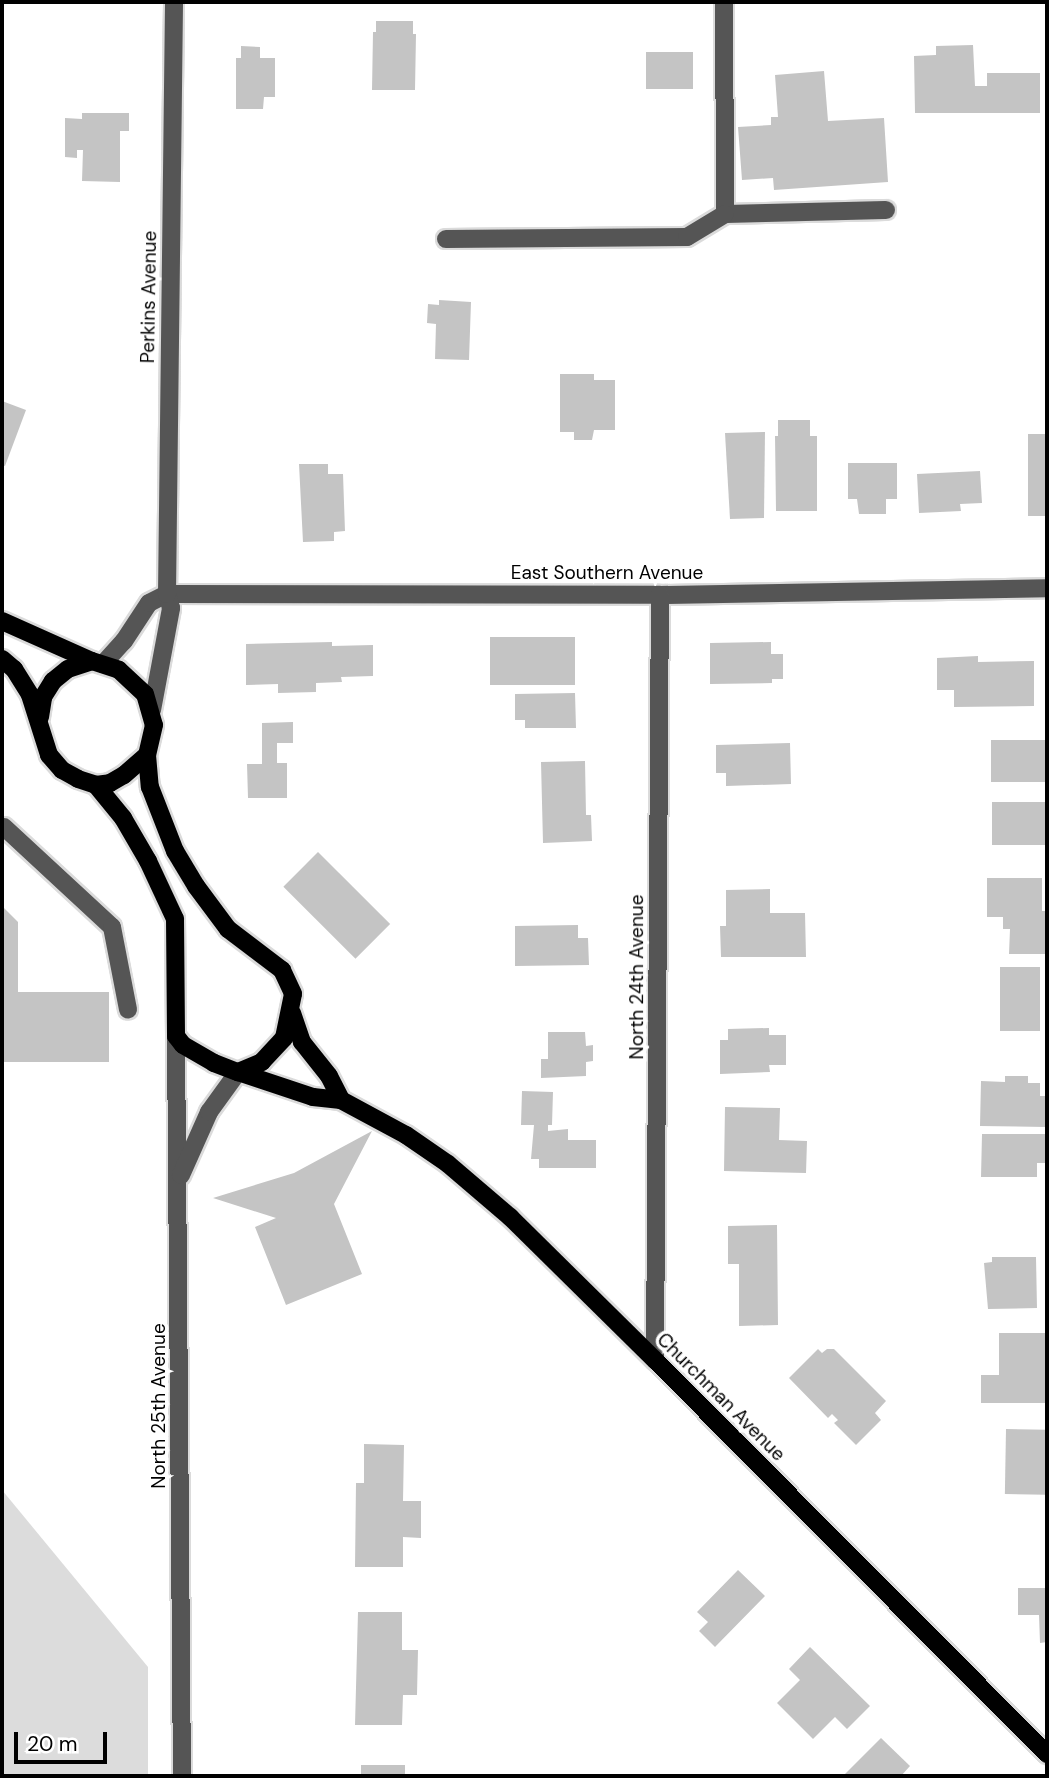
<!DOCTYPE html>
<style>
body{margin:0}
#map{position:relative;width:1049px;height:1778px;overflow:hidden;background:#fff;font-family:"DM Sans",sans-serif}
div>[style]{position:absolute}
.green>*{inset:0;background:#dcdcdc}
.building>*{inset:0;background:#c4c4c4;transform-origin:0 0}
.roads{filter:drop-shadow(2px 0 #dbdbdb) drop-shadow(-2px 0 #dbdbdb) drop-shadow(0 2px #dbdbdb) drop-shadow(0 -2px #dbdbdb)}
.minor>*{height:18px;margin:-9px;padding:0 9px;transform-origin:9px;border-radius:9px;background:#555}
.major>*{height:18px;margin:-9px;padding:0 9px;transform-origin:9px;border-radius:9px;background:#000}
span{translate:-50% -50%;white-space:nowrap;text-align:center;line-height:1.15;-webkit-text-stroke:7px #fff;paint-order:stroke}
.street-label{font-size:19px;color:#000}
.frame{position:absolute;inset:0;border:4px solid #000;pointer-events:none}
.scale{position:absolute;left:14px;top:1732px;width:93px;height:32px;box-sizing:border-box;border:4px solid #000;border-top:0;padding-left:9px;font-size:21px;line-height:24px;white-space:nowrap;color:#000;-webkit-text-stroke:5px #fff;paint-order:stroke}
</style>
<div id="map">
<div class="green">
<i style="clip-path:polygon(2px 1490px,148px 1667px,148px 1776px,2px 1776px)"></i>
</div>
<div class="building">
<i style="clip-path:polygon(376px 21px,413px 21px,413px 34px,416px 34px,415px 90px,372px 90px,373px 32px,376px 32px)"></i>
<i style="clip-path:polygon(973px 45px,975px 86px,987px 86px,987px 73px,1040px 73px,1040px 113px,915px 113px,914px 56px,936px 55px,936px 46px)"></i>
<i style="clip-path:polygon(241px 46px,260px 47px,260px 58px,275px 58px,275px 97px,264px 97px,263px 109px,236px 109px,236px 58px,241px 58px)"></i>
<i style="left:646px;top:52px;width:47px;height:37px"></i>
<i style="clip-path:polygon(824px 71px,828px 121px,884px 118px,888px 182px,774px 190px,773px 178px,742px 180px,738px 127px,771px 125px,771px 117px,778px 117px,775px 75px)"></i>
<i style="clip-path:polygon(82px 113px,129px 113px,129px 131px,120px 131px,120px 182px,82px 181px,83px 150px,77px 150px,77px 158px,65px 157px,65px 118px,82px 119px)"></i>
<i style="clip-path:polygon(439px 300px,471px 302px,469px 360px,435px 359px,436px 324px,427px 323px,428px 304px,439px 305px)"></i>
<i style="clip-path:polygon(560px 374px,594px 374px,594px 380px,615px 380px,615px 430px,594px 430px,592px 440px,574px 440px,574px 432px,560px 432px)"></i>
<i style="clip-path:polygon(2px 401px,26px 410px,5px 466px,2px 465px)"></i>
<i style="clip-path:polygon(778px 420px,810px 420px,810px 436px,817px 436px,817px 511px,776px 511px,775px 436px,778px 436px)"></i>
<i style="clip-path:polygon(765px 432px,764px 518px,730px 519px,725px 433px)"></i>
<i style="left:1047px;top:434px;width:82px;height:19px;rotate:90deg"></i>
<i style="clip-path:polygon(848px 463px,897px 463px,897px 499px,886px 499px,886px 514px,859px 514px,857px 499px,848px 499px)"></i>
<i style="clip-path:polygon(299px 464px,328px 464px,328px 474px,343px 474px,345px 531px,334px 532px,334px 541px,303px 542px)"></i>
<i style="clip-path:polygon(980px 471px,982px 503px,960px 504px,961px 511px,919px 513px,917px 474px)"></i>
<i style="left:575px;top:637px;width:48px;height:85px;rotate:90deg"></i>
<i style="clip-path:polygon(332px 642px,332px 646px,373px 645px,373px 676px,341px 677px,342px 682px,316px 683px,316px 692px,278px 693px,278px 684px,246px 685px,246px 644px)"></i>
<i style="clip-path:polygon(771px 642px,771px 654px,783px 654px,783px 679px,772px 679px,772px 683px,710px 684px,710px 643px)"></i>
<i style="clip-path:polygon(978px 656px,978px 662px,1034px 661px,1034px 706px,954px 707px,954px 690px,937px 690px,937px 658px)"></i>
<i style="clip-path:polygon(575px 693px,576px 728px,525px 728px,525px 720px,515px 720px,515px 694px)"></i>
<i style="clip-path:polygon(293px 722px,293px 743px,277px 743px,277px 763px,287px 763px,287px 798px,248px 798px,247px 764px,262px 764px,262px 723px)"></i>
<i style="left:1047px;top:740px;width:42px;height:56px;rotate:90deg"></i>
<i style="clip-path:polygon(790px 743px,791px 784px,726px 786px,726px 773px,716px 773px,716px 745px)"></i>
<i style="clip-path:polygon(585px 761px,586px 815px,591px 815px,592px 841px,543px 843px,541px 762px)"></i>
<i style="left:992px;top:802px;width:55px;height:43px"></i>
<i style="left:318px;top:852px;width:102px;height:49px;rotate:45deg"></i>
<i style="clip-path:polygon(987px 878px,1042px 878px,1042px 911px,1047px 911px,1047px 954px,1009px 954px,1010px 929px,1003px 929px,1003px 917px,987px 917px)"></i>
<i style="clip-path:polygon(770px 889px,770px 913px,805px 913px,806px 957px,721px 957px,720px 926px,726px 926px,726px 890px)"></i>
<i style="clip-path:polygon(2px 906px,18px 922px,18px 992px,109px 992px,109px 1062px,2px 1062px)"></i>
<i style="clip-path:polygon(578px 925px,578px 938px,588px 938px,589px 965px,515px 966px,515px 926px)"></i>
<i style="left:1000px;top:967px;width:40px;height:64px"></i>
<i style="clip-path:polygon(769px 1028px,769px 1035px,786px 1035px,786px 1065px,769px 1065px,770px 1072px,720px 1074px,720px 1040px,728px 1040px,728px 1029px)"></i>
<i style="clip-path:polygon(548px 1032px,585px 1032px,586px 1046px,593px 1045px,593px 1061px,586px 1062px,586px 1076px,541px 1078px,541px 1059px,548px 1059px)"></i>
<i style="clip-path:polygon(1005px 1076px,1028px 1076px,1028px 1083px,1040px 1083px,1040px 1096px,1047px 1096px,1047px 1127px,980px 1126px,981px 1081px,1005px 1082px)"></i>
<i style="clip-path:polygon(522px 1091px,553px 1092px,552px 1125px,548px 1125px,548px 1131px,568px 1129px,568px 1140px,596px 1140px,596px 1168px,539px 1168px,539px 1159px,531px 1159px,534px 1125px,521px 1125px)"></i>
<i style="clip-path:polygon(725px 1107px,780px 1108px,779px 1140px,807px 1141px,806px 1173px,724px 1171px)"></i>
<i style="clip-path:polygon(372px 1131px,334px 1204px,362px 1274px,286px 1305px,255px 1227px,276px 1218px,213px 1198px,294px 1173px)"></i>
<i style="clip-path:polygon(982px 1134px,1047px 1134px,1047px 1163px,1037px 1163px,1037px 1177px,981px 1177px)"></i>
<i style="clip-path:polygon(777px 1225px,778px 1325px,739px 1326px,739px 1264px,728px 1264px,728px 1226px)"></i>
<i style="clip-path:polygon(992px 1257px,1036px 1257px,1037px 1308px,988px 1309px,984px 1263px,992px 1262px)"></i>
<i style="clip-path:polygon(999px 1333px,1047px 1333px,1047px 1403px,981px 1403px,981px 1375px,999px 1375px)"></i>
<i style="clip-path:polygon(818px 1349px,822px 1353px,827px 1349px,834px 1349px,886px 1401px,875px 1413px,881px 1420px,856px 1445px,834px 1423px,838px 1420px,832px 1414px,828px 1418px,789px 1378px)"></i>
<i style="left:1006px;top:1429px;width:41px;height:65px;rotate:1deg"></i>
<i style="clip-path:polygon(364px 1444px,404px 1445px,403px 1501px,421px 1501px,421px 1538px,403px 1537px,403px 1567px,355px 1567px,356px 1483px,364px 1483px)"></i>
<i style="clip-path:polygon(738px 1570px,765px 1596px,715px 1647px,699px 1631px,708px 1622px,697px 1612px)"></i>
<i style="clip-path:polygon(1018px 1588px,1047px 1588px,1047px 1642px,1040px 1643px,1039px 1615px,1018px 1615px)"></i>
<i style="clip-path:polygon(358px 1612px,402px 1612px,402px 1650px,418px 1650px,417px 1695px,403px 1695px,402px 1725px,355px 1725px)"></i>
<i style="clip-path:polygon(810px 1647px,870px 1706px,847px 1729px,835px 1717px,813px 1739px,777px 1703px,800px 1680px,789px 1669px)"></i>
<i style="clip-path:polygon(881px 1738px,910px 1766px,901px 1776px,843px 1776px)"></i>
<i style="left:361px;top:1765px;width:44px;height:11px"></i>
</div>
<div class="roads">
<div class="minor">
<i style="left:724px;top:2px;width:212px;rotate:89.7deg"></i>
<i style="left:725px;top:214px;width:161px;rotate:-1.4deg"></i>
<i style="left:446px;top:239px;width:241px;rotate:-0.5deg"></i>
<i style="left:687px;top:237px;width:44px;rotate:-31.2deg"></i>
<i style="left:103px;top:664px;width:31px;rotate:-48deg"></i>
<i style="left:124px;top:641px;width:45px;rotate:-56.7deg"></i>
<i style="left:149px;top:603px;width:20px;rotate:-27deg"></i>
<i style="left:167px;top:594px;width:493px;rotate:0.1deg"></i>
<i style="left:660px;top:595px;width:387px;rotate:-1deg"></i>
<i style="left:152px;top:710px;width:104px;rotate:-79.4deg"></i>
<i style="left:171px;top:608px;width:15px;rotate:-106deg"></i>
<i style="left:167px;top:594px;width:592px;rotate:-89.32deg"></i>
<i style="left:4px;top:827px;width:147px;rotate:42.8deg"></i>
<i style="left:112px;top:927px;width:84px;rotate:79deg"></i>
<i style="left:176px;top:1036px;width:740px;rotate:89.54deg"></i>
<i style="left:181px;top:1175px;width:69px;rotate:-66deg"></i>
<i style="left:209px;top:1112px;width:49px;rotate:-54.1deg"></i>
<i style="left:655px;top:1360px;width:765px;rotate:-89.63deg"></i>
</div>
<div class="major">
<i style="left:2px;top:621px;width:98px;rotate:24deg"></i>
<i style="left:92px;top:661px;width:28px;rotate:18deg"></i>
<i style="left:119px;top:670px;width:35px;rotate:43deg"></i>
<i style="left:145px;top:694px;width:32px;rotate:74deg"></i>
<i style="left:154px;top:725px;width:31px;rotate:103deg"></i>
<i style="left:147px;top:755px;width:32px;rotate:85deg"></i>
<i style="left:150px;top:787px;width:69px;rotate:68.7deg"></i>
<i style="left:175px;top:851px;width:41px;rotate:59deg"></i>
<i style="left:196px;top:886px;width:54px;rotate:53.3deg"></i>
<i style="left:228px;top:929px;width:68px;rotate:37.2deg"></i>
<i style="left:282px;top:970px;width:26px;rotate:65deg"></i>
<i style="left:293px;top:994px;width:45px;rotate:101.6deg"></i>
<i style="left:284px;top:1038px;width:33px;rotate:133deg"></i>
<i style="left:262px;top:1062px;width:26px;rotate:157deg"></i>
<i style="left:2px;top:659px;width:16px;rotate:40deg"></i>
<i style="left:14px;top:669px;width:31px;rotate:58deg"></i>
<i style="left:30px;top:695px;width:63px;rotate:72.4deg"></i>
<i style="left:49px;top:755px;width:20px;rotate:49deg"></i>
<i style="left:62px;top:770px;width:18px;rotate:29deg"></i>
<i style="left:78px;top:779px;width:19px;rotate:18deg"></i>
<i style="left:96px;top:785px;width:43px;rotate:50.7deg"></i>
<i style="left:123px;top:818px;width:50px;rotate:59.8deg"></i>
<i style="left:148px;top:861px;width:64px;rotate:65deg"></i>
<i style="left:175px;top:919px;width:117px;rotate:89.5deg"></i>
<i style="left:176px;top:1036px;width:11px;rotate:52deg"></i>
<i style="left:183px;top:1045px;width:36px;rotate:30deg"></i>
<i style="left:214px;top:1063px;width:26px;rotate:21deg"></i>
<i style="left:238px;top:1072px;width:79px;rotate:18.4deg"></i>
<i style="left:313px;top:1097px;width:28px;rotate:6deg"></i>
<i style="left:341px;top:1100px;width:74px;rotate:28.3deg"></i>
<i style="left:406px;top:1135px;width:51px;rotate:34.6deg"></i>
<i style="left:448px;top:1164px;width:82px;rotate:40.5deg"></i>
<i style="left:510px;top:1217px;width:204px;rotate:44.6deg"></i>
<i style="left:655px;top:1360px;width:556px;rotate:45.15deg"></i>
<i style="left:40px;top:717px;width:20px;rotate:-81deg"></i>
<i style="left:43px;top:697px;width:19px;rotate:-58deg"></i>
<i style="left:53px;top:681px;width:19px;rotate:-39deg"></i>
<i style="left:68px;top:669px;width:25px;rotate:-18deg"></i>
<i style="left:96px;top:785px;width:14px;rotate:-8deg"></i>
<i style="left:110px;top:783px;width:16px;rotate:-30deg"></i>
<i style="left:124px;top:775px;width:30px;rotate:-41deg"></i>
<i style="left:292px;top:1013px;width:31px;rotate:71deg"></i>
<i style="left:302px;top:1042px;width:43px;rotate:51.5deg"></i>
<i style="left:329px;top:1076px;width:27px;rotate:63deg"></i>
</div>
</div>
<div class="street-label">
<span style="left:149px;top:297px;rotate:-89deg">Perkins Avenue</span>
<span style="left:607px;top:573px">East Southern Avenue</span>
<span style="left:637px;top:977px;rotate:-90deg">North 24th Avenue</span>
<span style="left:721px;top:1397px;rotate:45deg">Churchman Avenue</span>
<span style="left:159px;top:1406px;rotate:-90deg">North 25th Avenue</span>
</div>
<div class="frame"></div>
<div class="scale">20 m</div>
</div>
